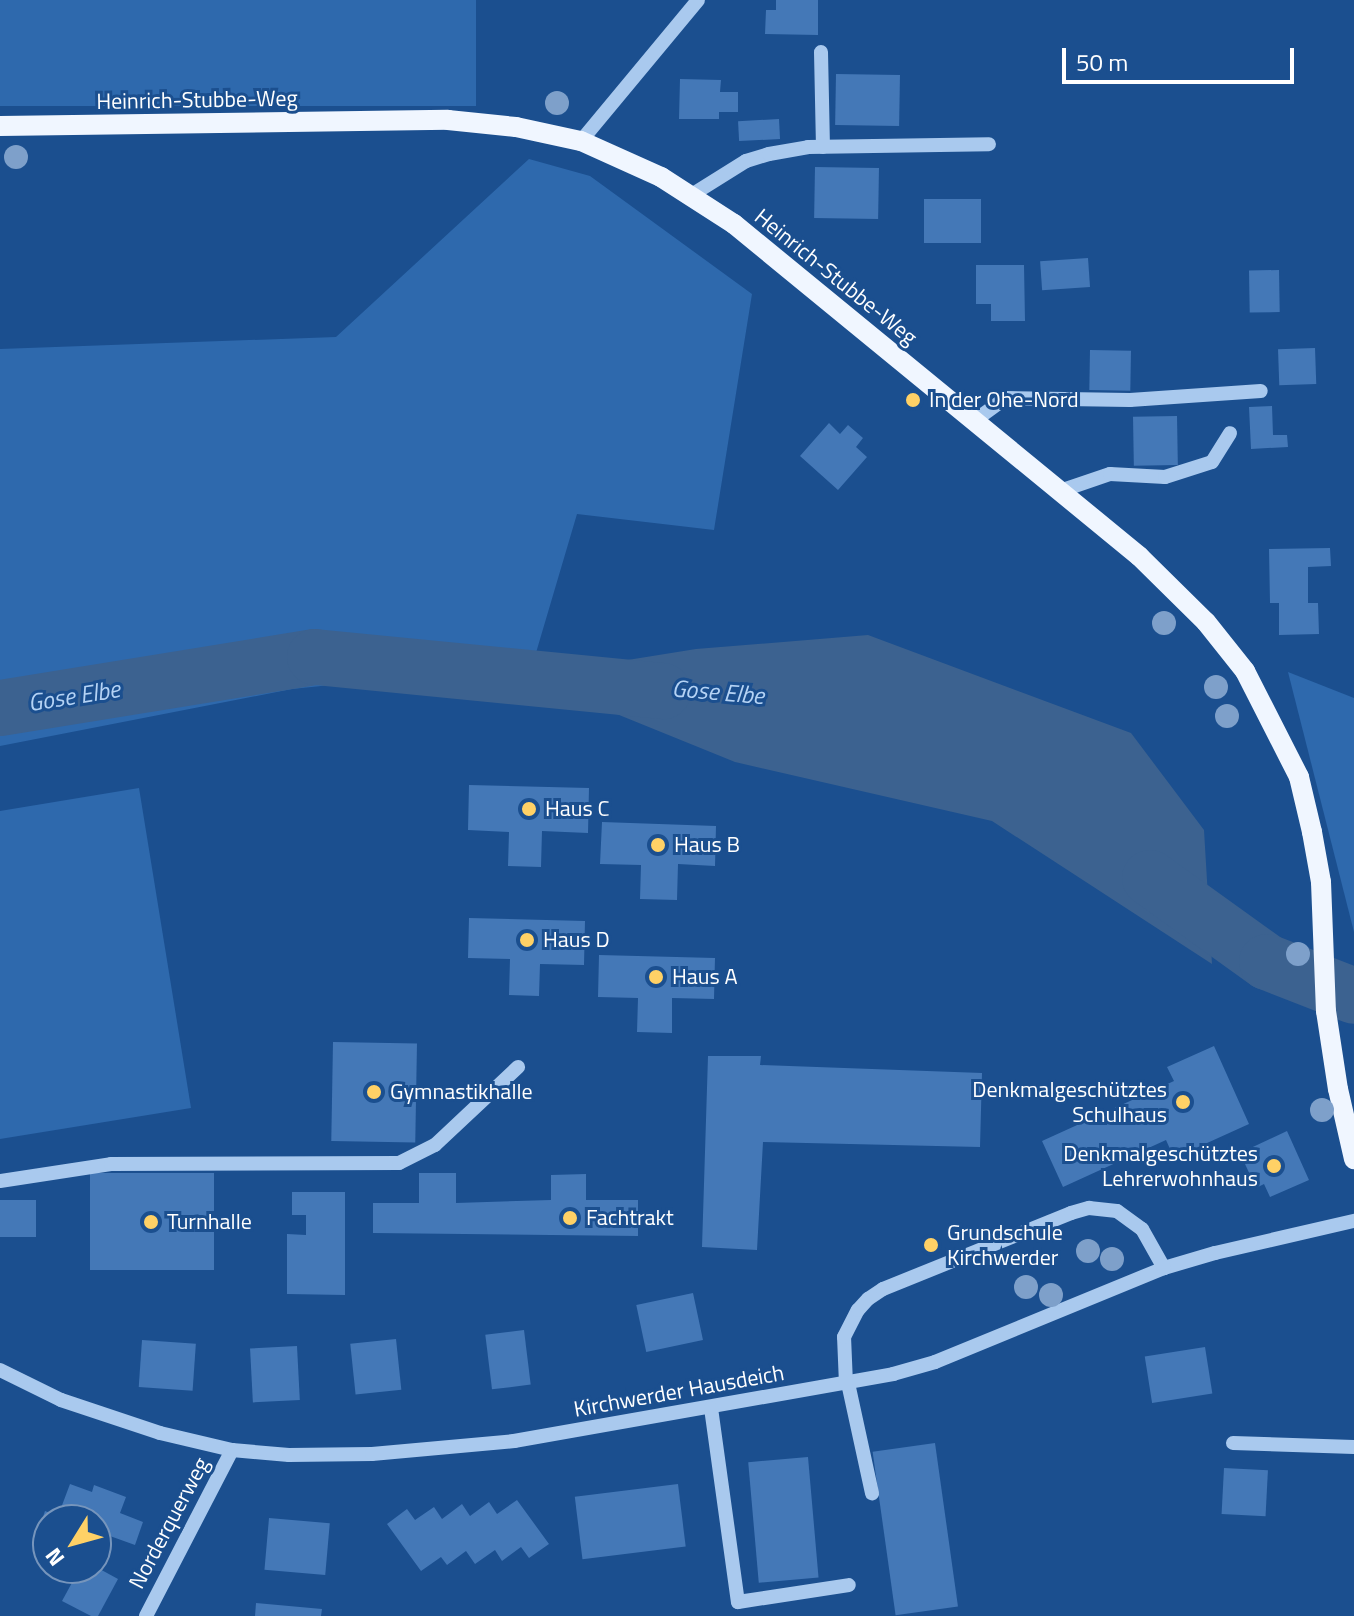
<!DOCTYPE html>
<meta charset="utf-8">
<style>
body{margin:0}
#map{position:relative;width:1354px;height:1616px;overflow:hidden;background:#1b4f8f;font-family:"Titillium Web",sans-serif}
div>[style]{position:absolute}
.green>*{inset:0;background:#2e69ad;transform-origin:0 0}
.water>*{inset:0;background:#3c6290}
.river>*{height:56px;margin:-28px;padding:0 28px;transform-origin:28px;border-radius:28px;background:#3c6290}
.building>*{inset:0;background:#4478b7;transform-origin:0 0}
.minor>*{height:14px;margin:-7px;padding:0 7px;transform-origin:7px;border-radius:7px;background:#a9c9ee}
.major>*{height:20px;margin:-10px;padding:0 10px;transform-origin:10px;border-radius:10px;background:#f0f6ff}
.trees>*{width:24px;height:24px;margin:-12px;border-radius:50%;background:#7ea0ca}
.dots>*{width:22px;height:22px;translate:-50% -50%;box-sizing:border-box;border:4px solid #1b4f8f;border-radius:50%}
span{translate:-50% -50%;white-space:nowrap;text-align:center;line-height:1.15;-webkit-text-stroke:6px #1b4f8f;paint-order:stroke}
.street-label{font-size:22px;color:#fff}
.poi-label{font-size:22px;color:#fff}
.left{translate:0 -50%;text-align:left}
.right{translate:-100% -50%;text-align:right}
.water-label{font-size:24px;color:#b5d3f5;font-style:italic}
.north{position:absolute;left:32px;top:1504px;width:80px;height:80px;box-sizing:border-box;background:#1b4f8f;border:2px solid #7695bc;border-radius:50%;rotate:233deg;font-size:22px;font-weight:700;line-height:32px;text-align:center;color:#fff}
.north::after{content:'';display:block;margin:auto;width:28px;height:36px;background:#ffd166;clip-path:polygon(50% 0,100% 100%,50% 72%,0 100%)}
.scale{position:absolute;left:1062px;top:48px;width:232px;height:36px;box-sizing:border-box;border:4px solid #fff;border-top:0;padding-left:10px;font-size:24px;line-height:28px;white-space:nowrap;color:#fff;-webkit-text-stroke:6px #1b4f8f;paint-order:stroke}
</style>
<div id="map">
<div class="green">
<i style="left:0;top:0;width:476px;height:106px"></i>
<i style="clip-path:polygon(529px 159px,590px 176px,752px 294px,714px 530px,577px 514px,525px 690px,350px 683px,292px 689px,0 746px,0 349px,336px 337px)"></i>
<i style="clip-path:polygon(1288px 672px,1354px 698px,1354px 932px)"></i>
<i style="clip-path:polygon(139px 788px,191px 1108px,0 1139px,0 811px)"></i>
</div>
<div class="water">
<i style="clip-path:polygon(868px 635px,1131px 733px,1204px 830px,1212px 964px,992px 821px,735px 762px,592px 704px,584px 667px,696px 649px)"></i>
</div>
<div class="river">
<i style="left:0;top:708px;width:319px;rotate:-9.2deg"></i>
<i style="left:315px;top:657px;width:350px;rotate:5.6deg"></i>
<i style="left:1150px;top:878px;width:144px;rotate:35.7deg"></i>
<i style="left:1267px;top:962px;width:93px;rotate:21.3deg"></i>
</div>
<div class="building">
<i style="clip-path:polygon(776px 0,818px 0,818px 35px,765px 34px,766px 10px,776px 10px)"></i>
<i style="left:836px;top:74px;width:64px;height:51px;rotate:1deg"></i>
<i style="clip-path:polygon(680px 79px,721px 80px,720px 92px,738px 92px,738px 112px,719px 112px,719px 119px,679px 119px)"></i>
<i style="left:779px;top:119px;width:20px;height:41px;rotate:87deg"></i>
<i style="left:815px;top:167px;width:64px;height:51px;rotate:1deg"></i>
<i style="left:924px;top:199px;width:57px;height:44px"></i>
<i style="left:1088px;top:258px;width:29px;height:48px;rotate:86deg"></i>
<i style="clip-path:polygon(976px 265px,1024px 265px,1025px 321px,991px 321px,991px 304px,976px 304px)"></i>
<i style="left:1279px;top:270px;width:42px;height:30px;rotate:89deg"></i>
<i style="left:1315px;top:348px;width:36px;height:37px;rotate:88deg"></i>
<i style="left:1090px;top:350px;width:41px;height:40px;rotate:1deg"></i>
<i style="clip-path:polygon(1272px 406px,1273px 435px,1287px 435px,1288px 447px,1251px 449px,1249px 407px)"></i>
<i style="left:1177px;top:416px;width:49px;height:44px;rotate:89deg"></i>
<i style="clip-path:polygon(829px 423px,840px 434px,848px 425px,863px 438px,856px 447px,867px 457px,838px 490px,800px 456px)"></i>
<i style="clip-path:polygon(1330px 548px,1331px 566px,1308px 567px,1308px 603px,1318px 603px,1319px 634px,1279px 635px,1279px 603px,1270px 603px,1269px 549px)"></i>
<i style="clip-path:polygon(469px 785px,589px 788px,588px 833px,542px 831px,541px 867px,508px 866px,509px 832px,468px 830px)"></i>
<i style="clip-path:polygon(602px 822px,716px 826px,715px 866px,678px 864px,677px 900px,640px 899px,641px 865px,600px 864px)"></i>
<i style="clip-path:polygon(469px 918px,585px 921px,584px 965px,540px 964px,539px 996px,509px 995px,510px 959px,468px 958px)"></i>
<i style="clip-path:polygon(599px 955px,715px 958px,714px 999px,672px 998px,672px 1033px,637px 1032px,638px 998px,598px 997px)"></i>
<i style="left:333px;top:1042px;width:84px;height:99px;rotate:1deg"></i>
<i style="clip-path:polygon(1214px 1046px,1249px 1124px,1174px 1158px,1166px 1140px,1063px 1187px,1042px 1141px,1174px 1081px,1167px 1067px)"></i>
<i style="clip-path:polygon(708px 1056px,761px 1056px,760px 1065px,982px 1073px,980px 1147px,763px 1142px,757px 1250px,702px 1247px)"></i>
<i style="clip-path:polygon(1287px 1131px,1309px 1180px,1270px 1197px,1264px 1184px,1256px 1188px,1240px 1153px)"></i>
<i style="left:90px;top:1173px;width:124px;height:97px"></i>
<i style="clip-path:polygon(419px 1173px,456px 1173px,456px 1203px,551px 1200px,551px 1175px,586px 1174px,586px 1200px,638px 1200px,638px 1236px,373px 1233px,373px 1203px,419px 1203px)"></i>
<i style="clip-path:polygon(292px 1192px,345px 1192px,345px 1295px,287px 1294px,287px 1234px,306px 1235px,306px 1215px,292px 1215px)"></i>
<i style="left:0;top:1200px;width:36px;height:37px"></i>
<i style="left:693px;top:1293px;width:48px;height:58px;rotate:78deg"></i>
<i style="left:524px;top:1330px;width:55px;height:39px;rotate:83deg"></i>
<i style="left:396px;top:1339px;width:51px;height:46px;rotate:84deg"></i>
<i style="left:142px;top:1340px;width:54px;height:47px;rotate:4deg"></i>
<i style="left:297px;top:1346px;width:54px;height:47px;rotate:87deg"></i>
<i style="left:1205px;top:1347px;width:47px;height:61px;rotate:81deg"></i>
<i style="left:935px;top:1443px;width:165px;height:63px;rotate:82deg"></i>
<i style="left:808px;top:1457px;width:121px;height:60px;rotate:85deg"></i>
<i style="left:1224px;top:1468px;width:44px;height:46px;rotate:3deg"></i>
<i style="clip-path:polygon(70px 1484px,92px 1492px,94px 1485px,126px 1497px,120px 1513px,143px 1522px,135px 1545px,96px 1531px,96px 1520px,48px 1520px,48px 1542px,36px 1538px,45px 1511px,58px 1516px)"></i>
<i style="left:678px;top:1484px;width:63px;height:104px;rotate:83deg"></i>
<i style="clip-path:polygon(517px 1500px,549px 1544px,529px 1558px,521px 1547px,502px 1561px,495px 1550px,475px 1564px,466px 1551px,447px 1565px,441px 1557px,421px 1571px,387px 1524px,407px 1509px,415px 1520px,434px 1507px,442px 1519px,462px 1504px,470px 1516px,489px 1502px,497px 1514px)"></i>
<i style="left:269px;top:1518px;width:61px;height:52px;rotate:5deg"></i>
<i style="clip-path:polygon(80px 1568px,96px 1567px,118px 1579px,98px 1616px,91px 1616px,62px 1601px)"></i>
<i style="clip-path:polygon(256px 1603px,322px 1609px,321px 1616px,255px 1616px)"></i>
</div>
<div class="minor">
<i style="left:821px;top:52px;width:95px;rotate:88.8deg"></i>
<i style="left:581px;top:141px;width:183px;rotate:-50.3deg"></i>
<i style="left:690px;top:196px;width:66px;rotate:-32deg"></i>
<i style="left:746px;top:161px;width:24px;rotate:-17deg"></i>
<i style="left:769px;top:154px;width:40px;rotate:-10deg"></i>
<i style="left:808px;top:147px;width:181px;rotate:-0.9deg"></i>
<i style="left:974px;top:421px;width:39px;rotate:-36deg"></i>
<i style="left:1006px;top:398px;width:124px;rotate:0.9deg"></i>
<i style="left:1130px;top:400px;width:131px;rotate:-3.9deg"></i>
<i style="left:1060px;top:491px;width:53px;rotate:-18.8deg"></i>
<i style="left:1110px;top:474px;width:55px;rotate:3.1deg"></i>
<i style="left:1165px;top:477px;width:49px;rotate:-17.7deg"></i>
<i style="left:1212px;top:462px;width:34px;rotate:-58deg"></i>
<i style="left:0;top:1181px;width:112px;rotate:-8.7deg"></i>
<i style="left:111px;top:1164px;width:288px;rotate:-0.2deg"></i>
<i style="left:399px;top:1163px;width:40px;rotate:-26.6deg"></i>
<i style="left:435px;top:1145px;width:114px;rotate:-43.2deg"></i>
<i style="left:0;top:1370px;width:68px;rotate:26.2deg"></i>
<i style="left:61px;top:1400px;width:104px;rotate:18.4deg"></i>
<i style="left:160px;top:1433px;width:74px;rotate:13.3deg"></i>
<i style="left:232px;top:1450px;width:57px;rotate:5deg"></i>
<i style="left:289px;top:1455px;width:83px;rotate:-0.7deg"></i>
<i style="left:372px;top:1454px;width:143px;rotate:-5.2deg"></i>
<i style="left:514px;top:1441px;width:385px;rotate:-10deg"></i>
<i style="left:893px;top:1374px;width:44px;rotate:-15.9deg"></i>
<i style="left:935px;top:1362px;width:248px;rotate:-22.3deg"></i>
<i style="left:1164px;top:1268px;width:53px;rotate:-16.4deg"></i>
<i style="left:1215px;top:1253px;width:143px;rotate:-13deg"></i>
<i style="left:848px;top:1383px;width:113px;rotate:77.7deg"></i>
<i style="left:846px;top:1384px;width:47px;rotate:-92.4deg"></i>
<i style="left:844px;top:1337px;width:30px;rotate:-63deg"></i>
<i style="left:858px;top:1310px;width:15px;rotate:-48deg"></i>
<i style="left:868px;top:1299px;width:18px;rotate:-34deg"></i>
<i style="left:883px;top:1289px;width:203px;rotate:-22deg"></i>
<i style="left:1071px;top:1213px;width:19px;rotate:-16deg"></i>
<i style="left:1089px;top:1208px;width:28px;rotate:6deg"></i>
<i style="left:1117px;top:1211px;width:31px;rotate:36deg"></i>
<i style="left:1142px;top:1229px;width:45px;rotate:60.6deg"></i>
<i style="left:711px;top:1408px;width:196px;rotate:82.1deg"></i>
<i style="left:738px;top:1602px;width:112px;rotate:-8.7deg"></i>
<i style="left:1233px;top:1443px;width:121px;rotate:1.9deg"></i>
<i style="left:146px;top:1616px;width:187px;rotate:-62.6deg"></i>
</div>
<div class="major">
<i style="left:0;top:126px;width:448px;rotate:-0.8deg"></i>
<i style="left:448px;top:120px;width:68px;rotate:5.9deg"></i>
<i style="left:516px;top:127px;width:66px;rotate:12.2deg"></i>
<i style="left:581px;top:141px;width:88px;rotate:24.2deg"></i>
<i style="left:661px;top:177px;width:87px;rotate:32.8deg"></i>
<i style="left:734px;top:224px;width:524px;rotate:39.34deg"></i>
<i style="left:1139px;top:556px;width:94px;rotate:44.6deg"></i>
<i style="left:1206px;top:622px;width:63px;rotate:51.5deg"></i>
<i style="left:1245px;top:671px;width:119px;rotate:63deg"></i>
<i style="left:1299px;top:777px;width:57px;rotate:76.7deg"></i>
<i style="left:1312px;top:832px;width:51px;rotate:79.8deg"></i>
<i style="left:1321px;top:882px;width:129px;rotate:87.8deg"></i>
<i style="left:1326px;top:1011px;width:79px;rotate:81.3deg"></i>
<i style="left:1338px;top:1089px;width:72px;rotate:77.1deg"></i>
</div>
<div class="trees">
<i style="left:557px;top:103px"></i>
<i style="left:16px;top:157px"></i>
<i style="left:1164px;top:623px"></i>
<i style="left:1216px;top:687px"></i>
<i style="left:1227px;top:716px"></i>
<i style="left:1298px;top:954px"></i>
<i style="left:1322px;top:1110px"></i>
<i style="left:1088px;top:1251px"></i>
<i style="left:1112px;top:1259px"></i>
<i style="left:1026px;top:1287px"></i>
<i style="left:1051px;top:1295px"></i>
</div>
<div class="dots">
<i style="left:913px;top:400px;background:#ffd166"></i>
<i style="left:529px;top:809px;background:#ffd166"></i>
<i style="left:658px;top:845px;background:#ffd166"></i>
<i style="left:527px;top:940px;background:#ffd166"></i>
<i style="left:656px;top:977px;background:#ffd166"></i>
<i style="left:374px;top:1092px;background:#ffd166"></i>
<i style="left:1183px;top:1102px;background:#ffd166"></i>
<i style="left:1274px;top:1166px;background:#ffd166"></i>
<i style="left:570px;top:1218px;background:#ffd166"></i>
<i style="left:151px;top:1222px;background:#ffd166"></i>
<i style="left:931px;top:1245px;background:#ffd166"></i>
</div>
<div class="street-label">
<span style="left:197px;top:100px;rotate:-1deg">Heinrich-Stubbe-Weg</span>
<span style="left:836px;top:277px;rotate:39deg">Heinrich-Stubbe-Weg</span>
<span style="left:679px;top:1391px;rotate:-10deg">Kirchwerder Hausdeich</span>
<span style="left:169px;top:1523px;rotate:-62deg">Norderquerweg</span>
</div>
<div class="poi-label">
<span class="left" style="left:929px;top:400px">In der Ohe-Nord</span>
<span class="left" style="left:545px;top:809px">Haus C</span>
<span class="left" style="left:674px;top:845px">Haus B</span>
<span class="left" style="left:543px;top:940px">Haus D</span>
<span class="left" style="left:672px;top:977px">Haus A</span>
<span class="right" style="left:1167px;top:1102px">Denkmalgeschütztes<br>Schulhaus</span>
<span class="left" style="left:390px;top:1092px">Gymnastikhalle</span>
<span class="right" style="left:1258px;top:1166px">Denkmalgeschütztes<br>Lehrerwohnhaus</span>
<span class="left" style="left:586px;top:1218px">Fachtrakt</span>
<span class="left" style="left:167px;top:1222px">Turnhalle</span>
<span class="left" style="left:947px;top:1245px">Grundschule<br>Kirchwerder</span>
</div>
<div class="water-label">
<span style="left:718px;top:692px;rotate:5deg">Gose Elbe</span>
<span style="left:74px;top:696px;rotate:-9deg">Gose Elbe</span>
</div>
<div class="north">N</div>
<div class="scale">50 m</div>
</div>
